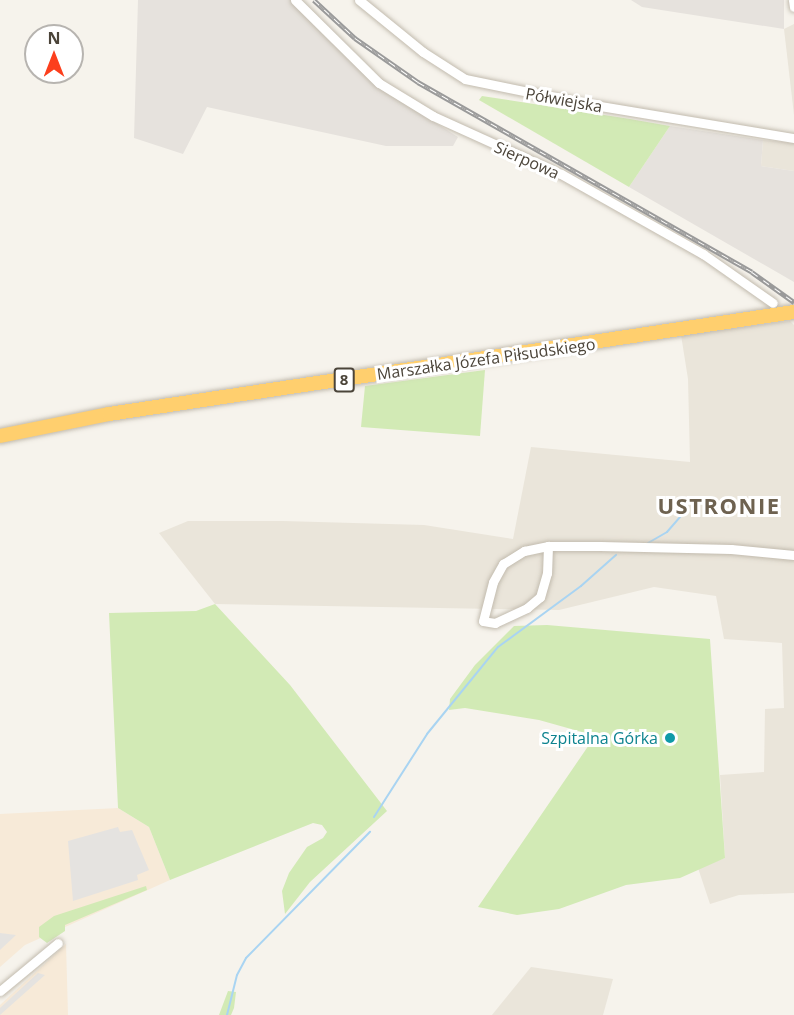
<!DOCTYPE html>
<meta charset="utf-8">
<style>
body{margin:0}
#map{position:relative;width:794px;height:1015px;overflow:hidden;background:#f6f3ec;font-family:"Open Sans",sans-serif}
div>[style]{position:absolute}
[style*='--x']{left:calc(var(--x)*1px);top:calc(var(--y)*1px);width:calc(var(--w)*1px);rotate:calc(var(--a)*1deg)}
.residential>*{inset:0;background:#eae5da}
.commercial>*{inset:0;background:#f7ead8}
.industrial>*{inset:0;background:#e6e2dd}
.green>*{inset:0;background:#d2eab5}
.parking>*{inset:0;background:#e5e3e0}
.stream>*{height:2px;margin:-1px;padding:0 1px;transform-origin:1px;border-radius:1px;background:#a9d4f2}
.roads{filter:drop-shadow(0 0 2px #c2bbae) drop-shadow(0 0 2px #c2bbae)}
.minor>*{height:9px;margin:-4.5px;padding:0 4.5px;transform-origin:4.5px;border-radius:4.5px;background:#fff}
.highway>*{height:14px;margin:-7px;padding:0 7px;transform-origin:7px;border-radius:7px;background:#ffcf6e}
.rail>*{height:4.5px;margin-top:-2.25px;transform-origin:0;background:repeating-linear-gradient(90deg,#fff 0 7px,#9a9a9a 0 14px);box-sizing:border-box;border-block:2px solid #9a9a9a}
.dots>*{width:16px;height:16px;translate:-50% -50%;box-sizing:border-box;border:3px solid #fff;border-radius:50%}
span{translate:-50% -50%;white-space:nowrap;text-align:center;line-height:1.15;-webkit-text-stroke:6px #fff;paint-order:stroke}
.shield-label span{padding:2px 4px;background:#fff;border:2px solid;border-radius:4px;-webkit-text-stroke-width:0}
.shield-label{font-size:15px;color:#4b4439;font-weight:700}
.street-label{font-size:16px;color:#4b4439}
.culture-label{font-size:16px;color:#0d838f}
.right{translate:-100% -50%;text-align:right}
.district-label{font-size:22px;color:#6e6250;font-weight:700;letter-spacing:1.5px}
.north{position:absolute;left:24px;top:24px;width:60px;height:60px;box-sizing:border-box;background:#fff;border:2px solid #b7b4b0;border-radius:50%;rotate:0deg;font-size:16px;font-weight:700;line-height:24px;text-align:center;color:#4b4439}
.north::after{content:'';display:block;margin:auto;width:21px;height:27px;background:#fc3f1d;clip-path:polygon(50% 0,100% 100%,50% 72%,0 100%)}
</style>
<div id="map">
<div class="residential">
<div style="clip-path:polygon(794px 24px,794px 115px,784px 29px)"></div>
<div style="clip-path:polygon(763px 140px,794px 143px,794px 171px,761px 166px)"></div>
<div style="clip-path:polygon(790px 321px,794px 325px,794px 893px,739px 895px,710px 904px,698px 868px,725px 858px,720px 775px,764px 772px,765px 709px,784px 708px,782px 643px,724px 639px,716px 596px,654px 587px,559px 610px,215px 604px,159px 533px,188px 521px,283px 521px,424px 525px,513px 539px,531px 447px,690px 462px,688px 379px,681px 335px)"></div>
<div style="clip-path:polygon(531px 967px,613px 979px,603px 1015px,492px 1015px)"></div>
</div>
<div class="commercial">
<div style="clip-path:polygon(118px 808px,149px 827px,170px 880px,25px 945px,0 967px,0 814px)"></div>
<div style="clip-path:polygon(66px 944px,68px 1015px,0 1015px,0 1005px)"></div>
</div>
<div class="industrial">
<div style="clip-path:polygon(138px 0,292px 0,377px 86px,458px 137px,453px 146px,386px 146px,207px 107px,183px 154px,134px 138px)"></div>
<div style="clip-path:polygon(631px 0,784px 0,784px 29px,642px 7px)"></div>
<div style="clip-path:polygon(670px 126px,763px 140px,761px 166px,794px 171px,794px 282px,629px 187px)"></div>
</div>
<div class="green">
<div style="clip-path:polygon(482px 96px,630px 119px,670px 126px,629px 187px,479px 100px)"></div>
<div style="clip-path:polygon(485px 370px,480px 436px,361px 427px,365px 386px)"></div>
<div style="clip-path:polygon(215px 604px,290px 685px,387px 811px,310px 882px,285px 914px,282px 891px,289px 873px,307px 847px,323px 838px,327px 832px,322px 825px,313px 823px,170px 880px,149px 827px,118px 808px,109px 613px,196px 611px)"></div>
<div style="clip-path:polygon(547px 625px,710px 639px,725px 858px,680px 878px,626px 885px,559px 909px,517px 915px,478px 907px,591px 742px,589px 734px,539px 720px,465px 708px,449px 710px,450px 699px,475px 665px,514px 626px)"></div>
<div style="clip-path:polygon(146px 886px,147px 890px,65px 925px,65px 931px,47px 943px,39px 937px,39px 927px,54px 916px)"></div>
<div style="clip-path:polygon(228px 991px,236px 992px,234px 1008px,231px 1015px,219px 1015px)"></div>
</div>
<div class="parking">
<div style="clip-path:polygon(118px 827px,120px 832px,132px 830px,149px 870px,137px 875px,138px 880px,73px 901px,68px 841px)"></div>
<div style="clip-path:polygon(0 933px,16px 935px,0 950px)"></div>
<div style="clip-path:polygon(38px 973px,45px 975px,0 1015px,0 1008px)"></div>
</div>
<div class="stream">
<div style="--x:648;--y:543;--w:22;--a:-30"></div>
<div style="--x:667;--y:532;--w:23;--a:-49"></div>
<div style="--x:374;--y:817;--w:98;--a:-57.4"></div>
<div style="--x:427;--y:734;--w:112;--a:-50.8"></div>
<div style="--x:498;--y:647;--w:103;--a:-36.3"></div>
<div style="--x:581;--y:586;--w:47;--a:-41.5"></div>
<div style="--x:227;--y:1015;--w:41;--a:-76"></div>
<div style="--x:237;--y:975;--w:19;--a:-62"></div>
<div style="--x:246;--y:958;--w:177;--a:-45.5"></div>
</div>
<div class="roads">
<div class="minor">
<div style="--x:295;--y:0;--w:118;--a:44.7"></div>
<div style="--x:379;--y:83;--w:63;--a:31.4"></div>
<div style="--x:433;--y:116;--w:141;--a:24.4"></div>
<div style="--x:561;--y:174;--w:163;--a:29.4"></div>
<div style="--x:703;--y:254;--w:85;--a:35"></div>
<div style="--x:359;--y:0;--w:82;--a:39.1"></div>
<div style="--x:423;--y:52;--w:50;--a:32.7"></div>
<div style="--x:465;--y:79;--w:119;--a:11.6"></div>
<div style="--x:582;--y:103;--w:215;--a:9.4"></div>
<div style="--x:793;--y:0;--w:7;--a:82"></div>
<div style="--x:548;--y:546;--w:27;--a:92"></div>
<div style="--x:547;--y:573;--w:25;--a:106"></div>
<div style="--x:540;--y:597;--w:17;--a:140"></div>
<div style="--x:527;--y:608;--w:35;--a:155"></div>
<div style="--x:495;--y:623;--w:12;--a:-171"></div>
<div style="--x:483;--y:621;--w:40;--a:-75.6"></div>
<div style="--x:493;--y:582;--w:21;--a:-61"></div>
<div style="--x:503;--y:564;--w:25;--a:-32"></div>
<div style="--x:524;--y:551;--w:25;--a:-12"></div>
<div style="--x:548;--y:546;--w:52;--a:0"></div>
<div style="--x:600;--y:546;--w:131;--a:1.3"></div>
<div style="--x:731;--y:549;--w:63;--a:5.4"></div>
<div style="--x:0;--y:991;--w:75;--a:-39.6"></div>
</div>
<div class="highway">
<div style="--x:0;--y:436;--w:111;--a:-11.4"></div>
<div style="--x:109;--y:414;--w:693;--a:-8.47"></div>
</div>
</div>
<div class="rail">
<div style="--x:314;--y:0;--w:56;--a:42.8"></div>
<div style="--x:355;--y:38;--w:77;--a:34.9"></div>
<div style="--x:418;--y:82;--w:384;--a:29.6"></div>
<div style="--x:752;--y:272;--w:52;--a:35.5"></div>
</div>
<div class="dots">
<div style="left:670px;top:738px;background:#0f9aa8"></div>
</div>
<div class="shield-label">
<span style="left:344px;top:380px">8</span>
</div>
<div class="street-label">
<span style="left:564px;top:100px;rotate:10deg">Półwiejska</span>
<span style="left:527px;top:160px;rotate:24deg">Sierpowa</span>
<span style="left:486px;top:359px;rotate:-8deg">Marszałka Józefa Piłsudskiego</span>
</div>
<div class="culture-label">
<span class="right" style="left:658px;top:738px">Szpitalna Górka</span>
</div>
<div class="district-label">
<span style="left:719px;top:506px">USTRONIE</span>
</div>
<div class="north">N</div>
</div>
